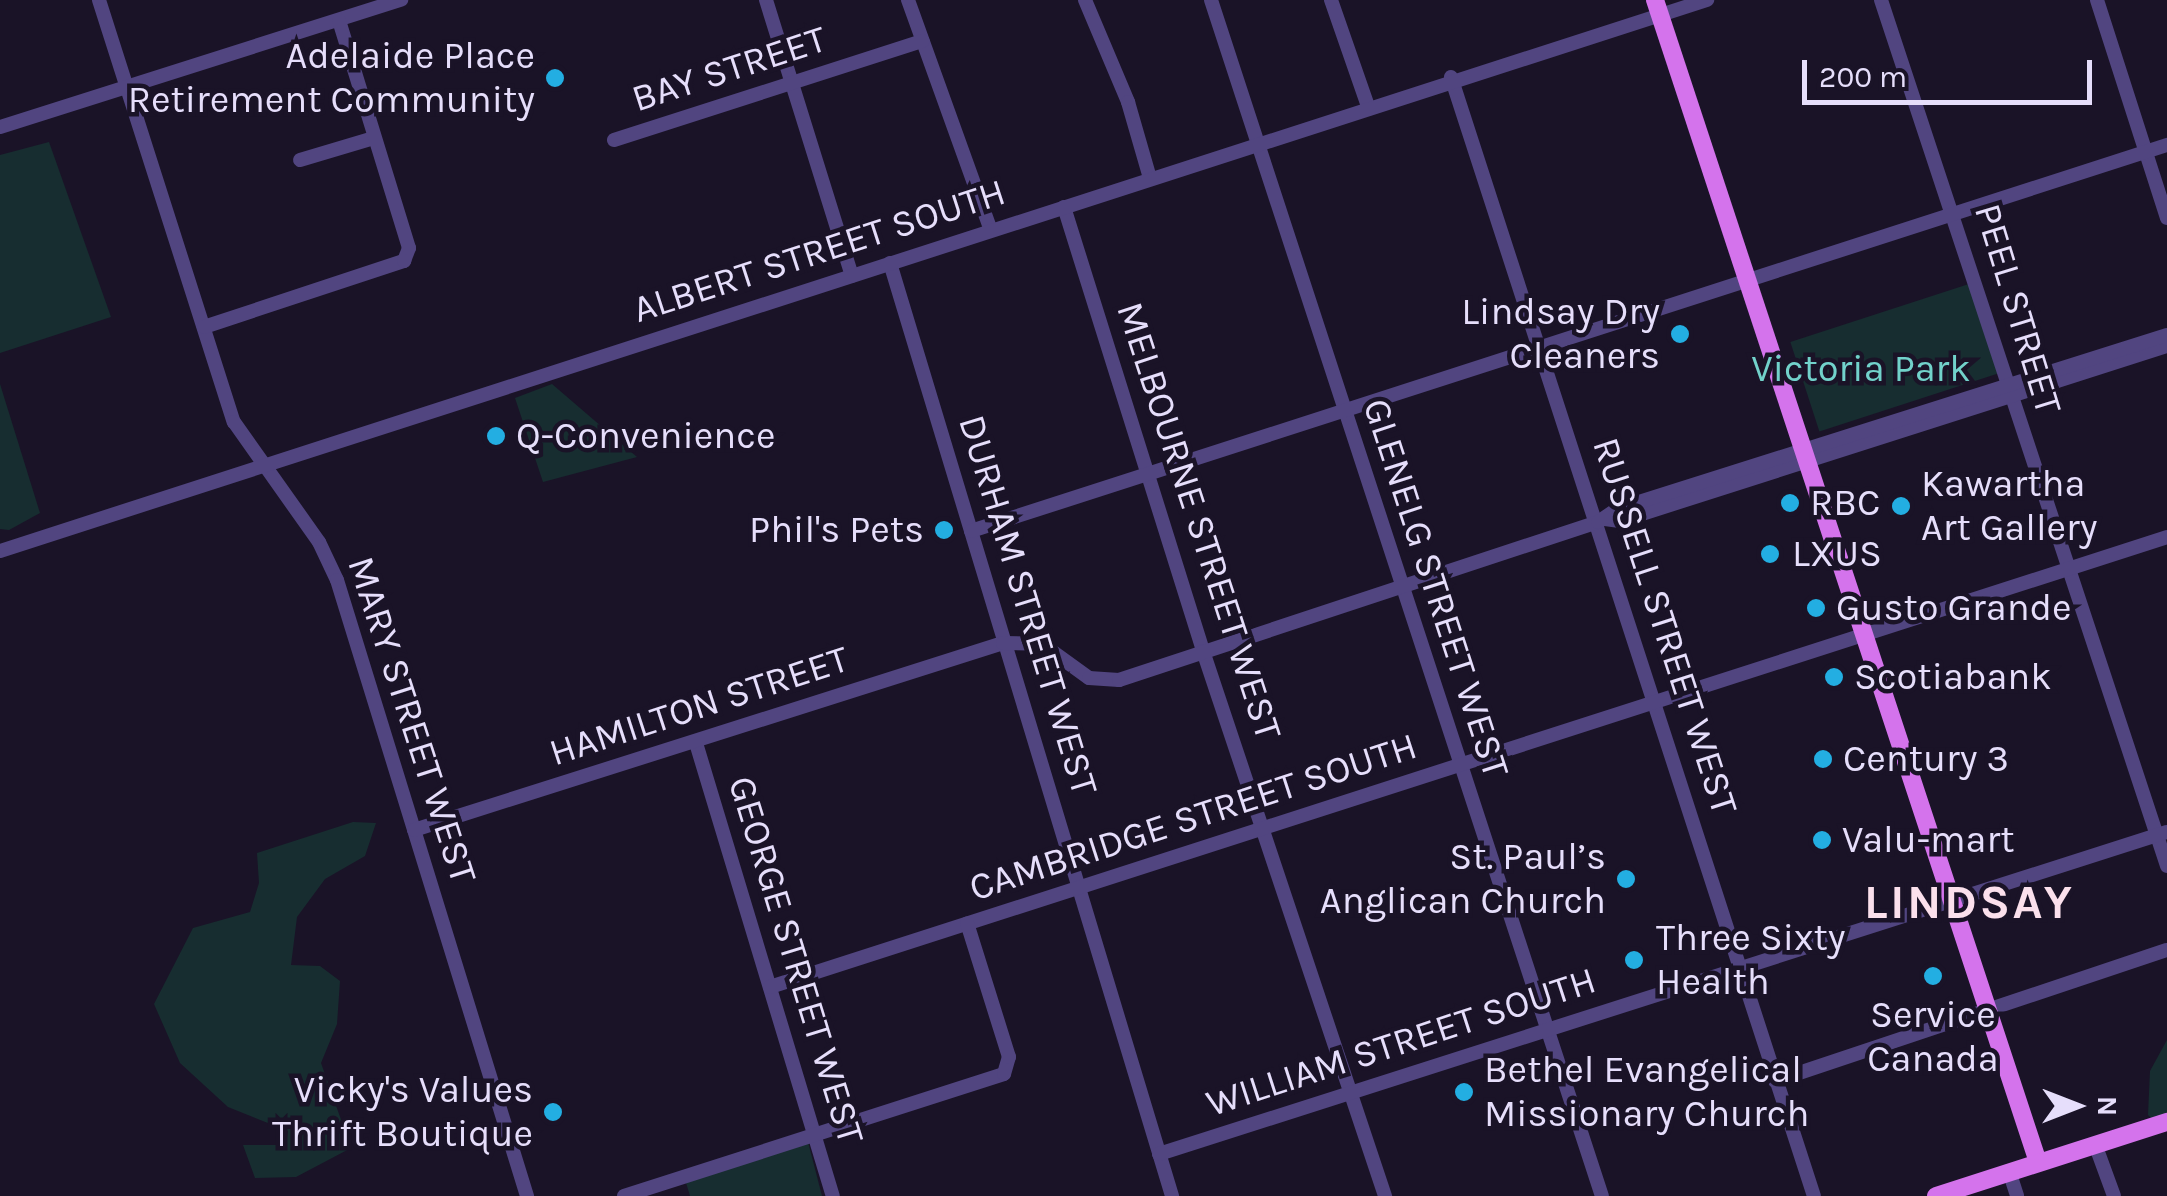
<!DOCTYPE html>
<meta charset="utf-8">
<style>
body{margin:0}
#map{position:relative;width:2167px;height:1196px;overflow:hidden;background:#1a1327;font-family:Karla,sans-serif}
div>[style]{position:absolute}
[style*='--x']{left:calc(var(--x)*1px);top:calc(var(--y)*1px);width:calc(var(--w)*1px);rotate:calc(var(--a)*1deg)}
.green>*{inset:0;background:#172d30;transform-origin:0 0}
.minor>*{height:14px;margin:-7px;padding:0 7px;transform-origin:7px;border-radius:7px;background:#514580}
.major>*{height:18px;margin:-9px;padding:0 9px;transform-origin:9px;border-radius:9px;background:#d473ec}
.dots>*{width:28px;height:28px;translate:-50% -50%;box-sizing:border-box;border:5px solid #1a1327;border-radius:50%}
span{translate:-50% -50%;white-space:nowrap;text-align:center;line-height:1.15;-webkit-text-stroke:9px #1a1327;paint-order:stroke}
.poi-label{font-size:38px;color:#e6defb}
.right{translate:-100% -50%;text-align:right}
.left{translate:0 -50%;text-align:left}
.street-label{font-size:38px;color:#e6defb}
.park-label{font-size:38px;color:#72d2cb}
.district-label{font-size:48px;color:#fbe0ec;font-weight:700;letter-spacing:2.5px}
.north{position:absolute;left:2027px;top:1056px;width:100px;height:100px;-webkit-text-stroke:8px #1a1327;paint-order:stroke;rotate:90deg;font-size:28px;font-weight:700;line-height:40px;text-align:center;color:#e6defb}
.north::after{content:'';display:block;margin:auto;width:35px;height:45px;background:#e6defb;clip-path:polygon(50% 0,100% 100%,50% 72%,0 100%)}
.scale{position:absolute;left:1802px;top:60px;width:290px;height:45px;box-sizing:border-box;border:5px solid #e6defb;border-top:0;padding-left:12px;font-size:30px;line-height:35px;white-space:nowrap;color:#e6defb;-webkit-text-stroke:8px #1a1327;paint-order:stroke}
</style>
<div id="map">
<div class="green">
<div style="clip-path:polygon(49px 142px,111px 317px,0 353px,0 155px)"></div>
<div style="left:1972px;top:283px;width:94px;height:191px;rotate:72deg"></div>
<div style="clip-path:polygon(0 384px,40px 513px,9px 530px,0 529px)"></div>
<div style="clip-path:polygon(552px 384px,637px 457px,543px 482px,515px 398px)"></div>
<div style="clip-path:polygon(353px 822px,376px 823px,365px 856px,325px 879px,297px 917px,291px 965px,320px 966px,340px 981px,337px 1024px,321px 1063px,351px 1148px,296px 1177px,255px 1178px,243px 1145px,286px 1145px,288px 1131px,228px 1107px,180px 1063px,154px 1004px,193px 928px,250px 912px,259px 883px,257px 853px)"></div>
<div style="clip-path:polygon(2167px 1040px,2167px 1116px,2159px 1125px,2148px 1115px,2150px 1071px)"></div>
<div style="clip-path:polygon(807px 1138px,822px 1196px,690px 1196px,684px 1176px)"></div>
</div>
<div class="minor">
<div style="--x:99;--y:0;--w:443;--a:72.3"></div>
<div style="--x:234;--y:422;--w:147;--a:54.7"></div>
<div style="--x:319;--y:542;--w:42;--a:64.7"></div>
<div style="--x:337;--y:580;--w:645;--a:72.86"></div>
<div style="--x:766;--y:0;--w:289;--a:72.7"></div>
<div style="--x:908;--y:0;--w:245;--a:70.2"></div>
<div style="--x:1085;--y:0;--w:111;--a:67.1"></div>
<div style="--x:1128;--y:102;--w:79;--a:73.9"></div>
<div style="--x:1211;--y:0;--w:1258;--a:71.9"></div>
<div style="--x:1331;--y:0;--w:115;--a:70.8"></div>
<div style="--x:1881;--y:0;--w:912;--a:71.72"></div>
<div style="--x:2097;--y:0;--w:229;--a:72.2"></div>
<div style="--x:1451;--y:77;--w:1176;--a:72.03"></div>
<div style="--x:0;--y:127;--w:421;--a:-17.6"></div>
<div style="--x:614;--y:140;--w:324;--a:-17.8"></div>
<div style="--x:300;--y:160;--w:77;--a:-16.6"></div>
<div style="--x:1064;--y:207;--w:465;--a:72.6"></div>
<div style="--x:1203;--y:651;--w:575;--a:71.53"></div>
<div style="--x:890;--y:263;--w:975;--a:73.18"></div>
<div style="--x:204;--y:327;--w:211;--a:-18.3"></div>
<div style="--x:404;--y:261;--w:14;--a:-69"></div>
<div style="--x:409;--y:248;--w:238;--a:-107.1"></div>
<div style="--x:1605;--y:519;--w:15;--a:8"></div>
<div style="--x:1620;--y:521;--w:574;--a:-17.74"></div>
<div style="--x:971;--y:531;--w:1257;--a:-17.89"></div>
<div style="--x:0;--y:551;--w:1794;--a:-17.89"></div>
<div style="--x:696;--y:743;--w:473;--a:73.2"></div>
<div style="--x:414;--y:830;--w:618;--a:-17.61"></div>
<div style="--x:1003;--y:643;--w:39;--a:1"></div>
<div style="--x:1042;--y:644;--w:58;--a:35.9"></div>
<div style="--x:1089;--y:678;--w:30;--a:4"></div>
<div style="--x:1119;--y:680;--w:504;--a:-18.26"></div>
<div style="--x:1598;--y:522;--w:23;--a:-34"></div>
<div style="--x:1617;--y:509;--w:577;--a:-17.56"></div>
<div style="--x:770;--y:987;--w:1468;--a:-17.85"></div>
<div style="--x:1775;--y:1081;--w:413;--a:-18.5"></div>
<div style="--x:2095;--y:1144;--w:55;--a:69.9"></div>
<div style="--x:1159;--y:1154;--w:1058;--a:-17.72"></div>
<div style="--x:2009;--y:1171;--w:26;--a:72"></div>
<div style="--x:624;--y:1196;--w:399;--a:-17.8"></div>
<div style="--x:1004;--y:1074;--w:18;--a:-74"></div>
<div style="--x:1009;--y:1057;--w:140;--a:-107.4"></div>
</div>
<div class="major">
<div style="--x:1655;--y:0;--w:1223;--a:71.76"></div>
<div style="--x:1936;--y:1196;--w:243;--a:-17.8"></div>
</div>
<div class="dots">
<div style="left:555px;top:78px;background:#23aee2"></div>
<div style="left:1680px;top:334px;background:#23aee2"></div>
<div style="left:496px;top:436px;background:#23aee2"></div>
<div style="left:1790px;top:503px;background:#23aee2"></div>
<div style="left:1901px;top:506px;background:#23aee2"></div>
<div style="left:944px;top:530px;background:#23aee2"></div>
<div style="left:1770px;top:554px;background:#23aee2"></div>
<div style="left:1816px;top:608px;background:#23aee2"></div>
<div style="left:1834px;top:677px;background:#23aee2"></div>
<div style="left:1823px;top:759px;background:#23aee2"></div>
<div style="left:1822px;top:840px;background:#23aee2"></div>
<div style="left:1626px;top:879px;background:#23aee2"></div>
<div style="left:1634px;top:960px;background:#23aee2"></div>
<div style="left:1933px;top:976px;background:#23aee2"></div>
<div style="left:1464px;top:1092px;background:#23aee2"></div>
<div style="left:553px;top:1112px;background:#23aee2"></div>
</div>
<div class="poi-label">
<span class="right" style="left:535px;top:78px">Adelaide Place<br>Retirement Community</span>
<span class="right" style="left:1660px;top:334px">Lindsay Dry<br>Cleaners</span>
<span class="left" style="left:516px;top:436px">Q-Convenience</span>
<span class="left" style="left:1921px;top:506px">Kawartha<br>Art Gallery</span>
<span class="left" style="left:1810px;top:503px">RBC</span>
<span class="right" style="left:924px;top:530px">Phil's Pets</span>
<span class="left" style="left:1792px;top:554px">LXUS</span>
<span class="left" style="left:1836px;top:608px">Gusto Grande</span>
<span class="left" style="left:1854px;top:677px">Scotiabank</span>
<span class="left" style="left:1843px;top:759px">Century 3</span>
<span class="left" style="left:1842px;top:840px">Valu-mart</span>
<span class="right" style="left:1606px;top:879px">St. Paul’s<br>Anglican Church</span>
<span class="left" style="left:1656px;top:960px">Three Sixty<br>Health</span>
<span style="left:1933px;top:1037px">Service<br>Canada</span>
<span class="left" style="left:1484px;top:1092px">Bethel Evangelical<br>Missionary Church</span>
<span class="right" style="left:533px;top:1112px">Vicky's Values<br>Thrift Boutique</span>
</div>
<div class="street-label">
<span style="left:729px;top:69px;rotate:-18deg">BAY STREET</span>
<span style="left:819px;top:251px;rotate:-18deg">ALBERT STREET SOUTH</span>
<span style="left:2018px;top:309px;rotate:73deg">PEEL STREET</span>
<span style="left:1199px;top:521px;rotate:72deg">MELBOURNE STREET WEST</span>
<span style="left:1436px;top:588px;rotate:72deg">GLENELG STREET WEST</span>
<span style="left:1028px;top:605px;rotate:73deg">DURHAM STREET WEST</span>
<span style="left:1665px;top:626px;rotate:72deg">RUSSELL STREET WEST</span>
<span style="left:699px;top:706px;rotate:-18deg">HAMILTON STREET</span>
<span style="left:412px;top:720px;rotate:72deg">MARY STREET WEST</span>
<span style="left:1193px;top:817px;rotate:-18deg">CAMBRIDGE STREET SOUTH</span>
<span style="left:796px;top:960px;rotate:73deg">GEORGE STREET WEST</span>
<span style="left:1401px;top:1042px;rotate:-18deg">WILLIAM STREET SOUTH</span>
</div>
<div class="park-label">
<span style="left:1861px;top:369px">Victoria Park</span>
</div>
<div class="district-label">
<span style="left:1969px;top:903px">LINDSAY</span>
</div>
<div class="north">N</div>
<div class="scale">200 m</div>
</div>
